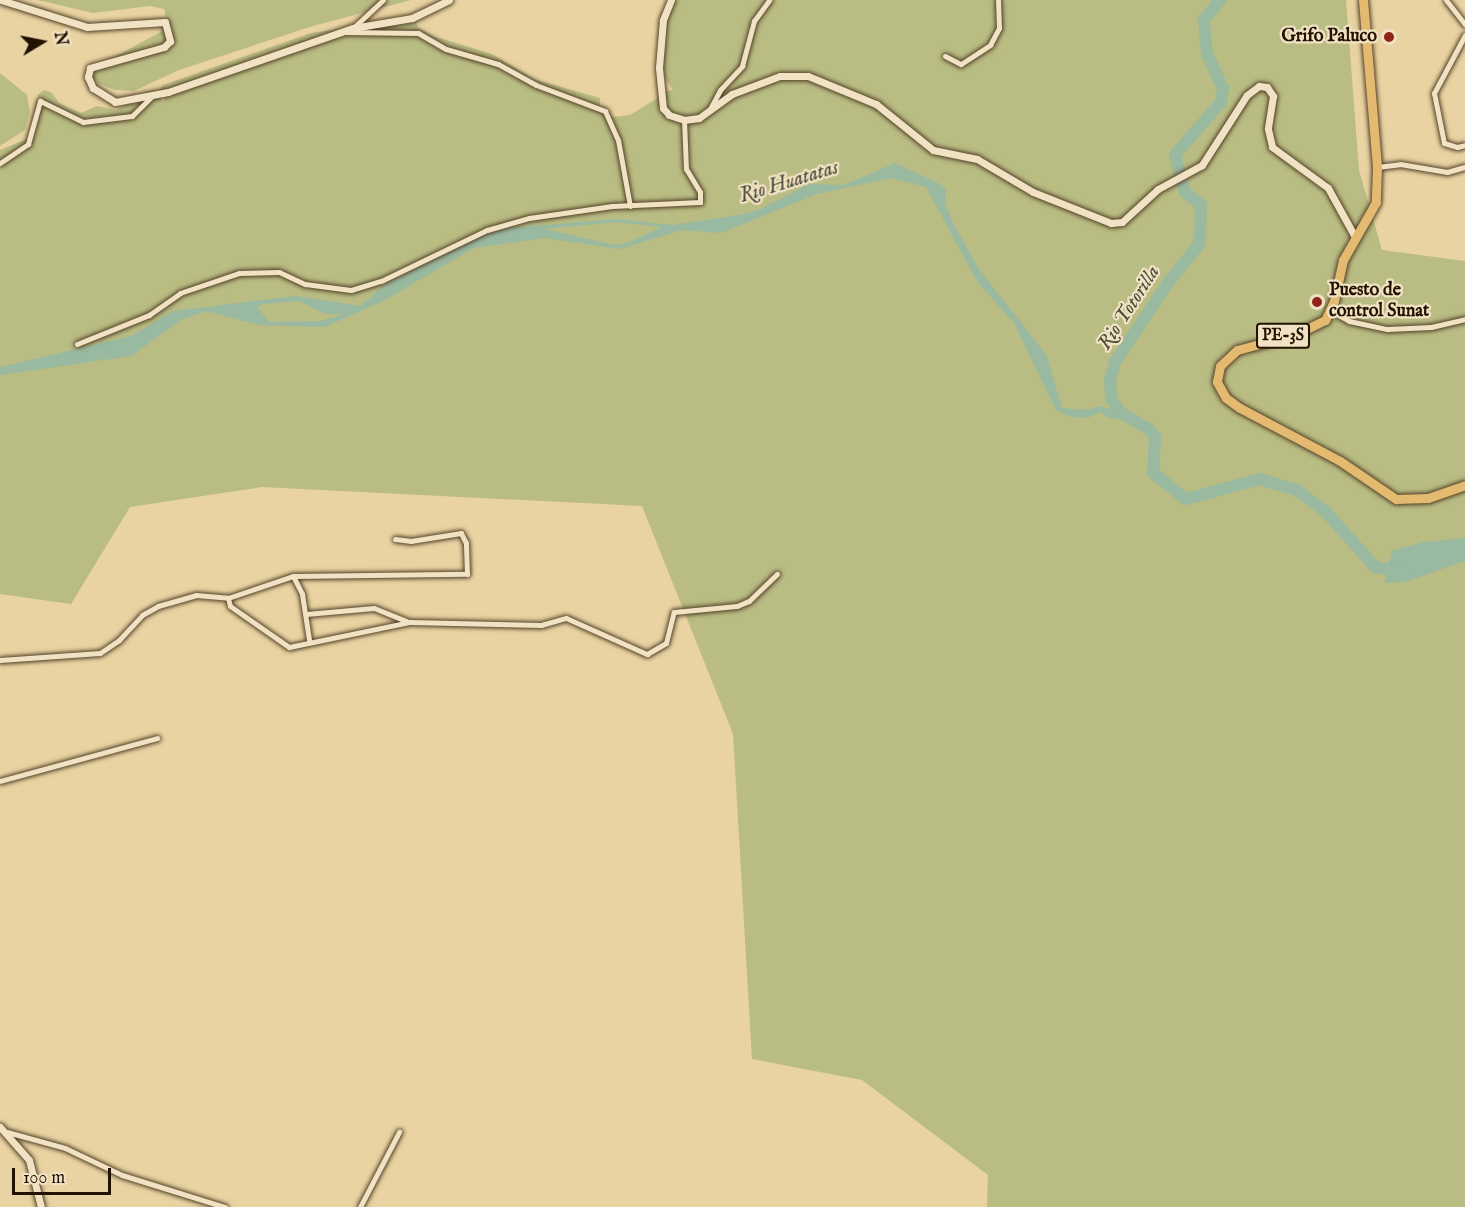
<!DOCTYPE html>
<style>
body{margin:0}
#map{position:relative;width:1465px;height:1207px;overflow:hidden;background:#e9d3a2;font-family:"IM FELL English",serif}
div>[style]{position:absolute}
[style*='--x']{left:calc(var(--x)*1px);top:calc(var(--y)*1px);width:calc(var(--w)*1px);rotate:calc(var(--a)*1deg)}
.green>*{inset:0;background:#b9bc83}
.water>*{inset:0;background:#99b9a0}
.river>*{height:12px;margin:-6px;padding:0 6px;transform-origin:6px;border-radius:6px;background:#99b9a0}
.roads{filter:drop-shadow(0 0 2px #544229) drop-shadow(0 0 2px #544229)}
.minor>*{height:5px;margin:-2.5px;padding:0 2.5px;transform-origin:2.5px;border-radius:2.5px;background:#f1e2c3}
.tertiary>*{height:7px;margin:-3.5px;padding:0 3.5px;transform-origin:3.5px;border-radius:3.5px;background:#f1e2c3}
.trunk>*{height:9px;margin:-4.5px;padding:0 4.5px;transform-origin:4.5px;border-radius:4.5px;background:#e4ba71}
.dots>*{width:16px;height:16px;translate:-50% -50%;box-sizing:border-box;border:3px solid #f1e2c3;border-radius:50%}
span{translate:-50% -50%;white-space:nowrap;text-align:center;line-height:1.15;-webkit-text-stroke:4.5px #f1e2c3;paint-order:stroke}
.shield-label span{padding:2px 4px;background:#f1e2c3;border:2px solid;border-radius:4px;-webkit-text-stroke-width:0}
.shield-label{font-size:16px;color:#221201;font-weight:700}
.poi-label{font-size:18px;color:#221201;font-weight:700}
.right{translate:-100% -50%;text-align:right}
.left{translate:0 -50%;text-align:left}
.water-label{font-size:20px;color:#4c4c39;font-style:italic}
.north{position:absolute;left:12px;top:12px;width:60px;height:60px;-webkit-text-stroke:4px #f1e2c3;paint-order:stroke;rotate:80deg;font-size:16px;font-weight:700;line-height:24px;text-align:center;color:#221201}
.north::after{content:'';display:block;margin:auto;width:21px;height:27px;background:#221201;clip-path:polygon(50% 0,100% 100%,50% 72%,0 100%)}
.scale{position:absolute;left:12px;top:1168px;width:99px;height:27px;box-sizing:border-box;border:3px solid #221201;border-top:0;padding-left:8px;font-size:18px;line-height:21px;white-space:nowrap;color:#221201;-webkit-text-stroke:4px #f1e2c3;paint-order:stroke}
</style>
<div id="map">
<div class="green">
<div style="clip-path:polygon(38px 0,411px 0,313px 26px,179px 70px,134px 91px,115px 90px,99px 84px,91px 76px,92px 69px,168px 28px,164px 9px,150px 6px,93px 13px)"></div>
<div style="clip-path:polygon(670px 0,1346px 0,1359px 170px,1382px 250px,1465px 261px,1465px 1207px,987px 1207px,988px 1175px,862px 1080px,752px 1059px,733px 734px,642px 506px,262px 487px,130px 507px,71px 604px,0 594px,0 150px,29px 138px,38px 95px,44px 90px,51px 92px,59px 103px,81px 113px,97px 106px,116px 110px,153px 90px,161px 96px,162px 102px,168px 95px,159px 90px,163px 85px,311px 33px,413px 18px,419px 28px,433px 36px,492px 54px,534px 79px,600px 98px,600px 112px,613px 117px,630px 115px,656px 99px,660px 92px,673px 90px,662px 74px,660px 27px)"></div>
<div style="clip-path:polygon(0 73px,27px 95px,30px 112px,25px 130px,0 146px)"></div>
</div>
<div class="water">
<div style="clip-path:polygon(evenodd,895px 163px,940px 184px,946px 190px,945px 203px,953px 223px,979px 269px,1047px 356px,1062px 408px,1088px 410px,1098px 406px,1116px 411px,1121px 419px,1108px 418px,1100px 412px,1088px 418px,1070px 417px,1056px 410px,1014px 323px,978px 283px,926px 187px,891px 178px,817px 194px,721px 233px,682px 230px,620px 249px,545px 238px,474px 248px,385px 300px,325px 327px,259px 325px,206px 311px,181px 320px,131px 356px,0 375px,0 367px,5px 366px,131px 336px,173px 311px,295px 296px,360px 306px,383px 286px,481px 235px,508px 228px,616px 219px,672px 225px,739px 215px,758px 210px,810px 184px,844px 185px,895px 163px,616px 222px,661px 227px,628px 243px,614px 245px,545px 229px,616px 222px,895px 163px,299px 301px,325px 314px,345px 314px,320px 321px,269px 322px,258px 308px,262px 304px,299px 301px)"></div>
<div style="clip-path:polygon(1465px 538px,1465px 561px,1405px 582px,1384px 583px,1392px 551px,1423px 542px)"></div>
</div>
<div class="river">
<div style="--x:1220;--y:0;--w:26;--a:129"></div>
<div style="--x:1204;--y:20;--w:34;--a:85"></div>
<div style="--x:1207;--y:54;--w:38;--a:65"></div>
<div style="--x:1223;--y:88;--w:14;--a:98"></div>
<div style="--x:1221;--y:102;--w:70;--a:131"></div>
<div style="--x:1175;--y:155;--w:38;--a:75"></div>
<div style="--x:1185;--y:192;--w:21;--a:39"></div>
<div style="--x:1201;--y:205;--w:38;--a:92"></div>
<div style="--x:1200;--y:243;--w:51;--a:128.7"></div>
<div style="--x:1168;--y:283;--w:95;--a:123.9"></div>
<div style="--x:1115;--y:362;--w:18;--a:106"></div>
<div style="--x:1110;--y:379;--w:20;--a:87"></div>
<div style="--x:1111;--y:399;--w:17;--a:54"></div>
<div style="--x:1121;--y:413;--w:32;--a:30"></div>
<div style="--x:1149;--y:429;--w:10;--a:53"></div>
<div style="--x:1155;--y:437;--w:36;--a:93"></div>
<div style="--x:1153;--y:473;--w:42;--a:38.2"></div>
<div style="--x:1186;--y:499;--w:77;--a:-15.1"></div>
<div style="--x:1260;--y:479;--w:39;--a:17"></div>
<div style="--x:1297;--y:490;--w:36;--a:37"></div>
<div style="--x:1326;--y:512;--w:74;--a:48.3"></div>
<div style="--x:1375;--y:567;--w:29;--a:10"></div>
</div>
<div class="roads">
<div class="minor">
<div style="--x:1446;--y:0;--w:31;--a:52"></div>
<div style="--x:353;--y:28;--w:41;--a:-43"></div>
<div style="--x:345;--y:32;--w:73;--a:0.8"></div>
<div style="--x:418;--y:33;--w:32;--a:30"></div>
<div style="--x:446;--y:49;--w:54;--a:16.1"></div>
<div style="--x:498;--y:64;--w:43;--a:28.9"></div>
<div style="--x:536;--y:85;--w:74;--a:20.6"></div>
<div style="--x:605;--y:111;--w:32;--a:66"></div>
<div style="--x:618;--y:140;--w:67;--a:79.7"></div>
<div style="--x:1465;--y:35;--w:66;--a:118.1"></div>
<div style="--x:1434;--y:93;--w:51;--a:78.7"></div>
<div style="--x:1444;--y:143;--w:14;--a:17"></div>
<div style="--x:1457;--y:147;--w:8;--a:-14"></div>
<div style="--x:945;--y:56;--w:18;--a:27"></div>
<div style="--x:961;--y:64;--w:35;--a:-33"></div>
<div style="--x:990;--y:45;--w:19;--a:-62"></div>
<div style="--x:999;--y:28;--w:28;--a:-92"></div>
<div style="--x:710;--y:109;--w:21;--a:-62"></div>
<div style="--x:720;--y:90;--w:33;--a:-47"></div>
<div style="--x:742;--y:66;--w:47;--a:-75.1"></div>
<div style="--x:754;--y:21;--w:26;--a:-54"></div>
<div style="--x:0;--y:163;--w:34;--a:-34"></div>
<div style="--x:28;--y:144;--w:45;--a:-74.4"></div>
<div style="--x:40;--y:101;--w:48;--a:26"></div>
<div style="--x:83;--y:122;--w:49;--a:-7"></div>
<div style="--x:132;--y:116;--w:27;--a:-45"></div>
<div style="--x:1377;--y:167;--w:23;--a:-7"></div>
<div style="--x:1400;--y:164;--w:48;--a:9.7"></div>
<div style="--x:1447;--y:172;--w:19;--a:-16"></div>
<div style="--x:1331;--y:311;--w:21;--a:29"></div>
<div style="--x:1349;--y:321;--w:39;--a:12"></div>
<div style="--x:1387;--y:329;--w:44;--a:-2.6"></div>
<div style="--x:1431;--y:327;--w:35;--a:-13"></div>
<div style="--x:77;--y:344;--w:78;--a:-21.9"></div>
<div style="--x:149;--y:315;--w:38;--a:-35"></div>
<div style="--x:180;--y:293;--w:62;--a:-18.7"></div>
<div style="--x:239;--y:273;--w:40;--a:-1.4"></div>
<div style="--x:279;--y:272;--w:29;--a:25"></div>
<div style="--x:305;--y:284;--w:46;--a:7.4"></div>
<div style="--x:351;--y:290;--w:31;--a:-17"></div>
<div style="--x:381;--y:281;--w:118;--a:-25.7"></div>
<div style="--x:487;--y:230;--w:44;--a:-15.9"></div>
<div style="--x:529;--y:218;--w:84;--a:-8.2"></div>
<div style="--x:612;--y:206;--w:88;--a:-2.6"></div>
<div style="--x:700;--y:202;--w:10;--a:-90"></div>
<div style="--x:700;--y:192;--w:27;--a:-121"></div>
<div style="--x:686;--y:169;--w:49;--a:-92.3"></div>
<div style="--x:293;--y:576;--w:20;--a:63"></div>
<div style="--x:302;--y:594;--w:47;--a:81.3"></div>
<div style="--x:228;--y:598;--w:8;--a:76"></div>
<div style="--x:230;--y:606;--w:72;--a:34.8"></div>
<div style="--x:289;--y:647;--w:124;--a:-11.7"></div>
<div style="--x:410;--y:622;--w:131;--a:1.3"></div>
<div style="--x:541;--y:625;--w:26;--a:-16"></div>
<div style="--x:566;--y:618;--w:89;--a:24"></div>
<div style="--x:647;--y:654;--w:22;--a:-30"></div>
<div style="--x:666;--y:643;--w:32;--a:-76"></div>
<div style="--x:674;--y:612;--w:63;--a:-5.4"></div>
<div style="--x:737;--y:606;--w:13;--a:-23"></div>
<div style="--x:749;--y:601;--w:39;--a:-44"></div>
<div style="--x:306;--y:614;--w:68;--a:-5"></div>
<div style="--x:374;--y:608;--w:35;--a:22"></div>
<div style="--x:0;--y:660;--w:100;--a:-4"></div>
<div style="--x:100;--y:653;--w:23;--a:-34"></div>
<div style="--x:119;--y:640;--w:34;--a:-47"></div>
<div style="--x:142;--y:615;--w:18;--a:-29"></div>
<div style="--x:158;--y:606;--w:40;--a:-16"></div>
<div style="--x:196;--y:595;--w:32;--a:5"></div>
<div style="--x:228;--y:598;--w:69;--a:-18.7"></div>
<div style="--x:293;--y:576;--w:174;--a:-0.7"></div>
<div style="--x:467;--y:574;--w:31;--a:-92"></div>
<div style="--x:466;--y:543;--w:11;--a:-117"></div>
<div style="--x:461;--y:533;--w:51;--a:170.9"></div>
<div style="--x:411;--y:541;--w:16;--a:-173"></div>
<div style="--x:0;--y:781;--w:163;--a:-15.3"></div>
<div style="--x:7;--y:1132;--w:60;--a:15.4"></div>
<div style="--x:65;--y:1148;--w:63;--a:25.3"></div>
<div style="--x:122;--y:1175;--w:108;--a:17.3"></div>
<div style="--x:360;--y:1207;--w:85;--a:-62.5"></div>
</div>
<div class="tertiary">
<div style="--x:1;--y:0;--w:90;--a:17.4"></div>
<div style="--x:87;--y:27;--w:78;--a:-3.7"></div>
<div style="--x:165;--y:22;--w:20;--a:75"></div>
<div style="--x:170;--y:41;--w:8;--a:135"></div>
<div style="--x:164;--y:47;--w:77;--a:164.2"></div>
<div style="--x:90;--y:68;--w:9;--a:103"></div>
<div style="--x:88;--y:77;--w:12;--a:66"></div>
<div style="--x:93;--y:88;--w:26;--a:32"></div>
<div style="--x:115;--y:102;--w:54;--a:-10.7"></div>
<div style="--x:168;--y:92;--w:196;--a:-19.1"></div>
<div style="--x:353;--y:28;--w:60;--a:-9.6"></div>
<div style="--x:412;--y:18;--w:41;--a:-25.9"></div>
<div style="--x:671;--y:0;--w:22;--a:112"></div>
<div style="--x:663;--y:20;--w:48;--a:94.8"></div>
<div style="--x:659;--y:68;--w:40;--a:84.3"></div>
<div style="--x:663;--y:108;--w:9;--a:49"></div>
<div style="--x:669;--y:115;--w:16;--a:18"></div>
<div style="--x:684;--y:120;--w:15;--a:-8"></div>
<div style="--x:699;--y:118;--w:41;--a:-36"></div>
<div style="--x:732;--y:94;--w:51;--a:-20.6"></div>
<div style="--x:780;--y:76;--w:28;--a:0"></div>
<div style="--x:808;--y:76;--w:74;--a:22.4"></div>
<div style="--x:876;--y:104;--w:73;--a:38.9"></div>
<div style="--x:933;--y:150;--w:45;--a:11.6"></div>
<div style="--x:977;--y:159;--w:65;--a:30.5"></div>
<div style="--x:1033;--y:192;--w:84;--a:21.7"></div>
<div style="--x:1111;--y:223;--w:11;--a:-5"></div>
<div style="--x:1122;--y:222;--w:49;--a:-42.5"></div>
<div style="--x:1158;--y:189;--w:50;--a:-28.6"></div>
<div style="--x:1202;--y:165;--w:83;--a:-57.3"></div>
<div style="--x:1247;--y:95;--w:15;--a:-37"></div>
<div style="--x:1259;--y:86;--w:8;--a:7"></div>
<div style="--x:1267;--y:87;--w:11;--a:56"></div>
<div style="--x:1273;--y:96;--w:33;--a:99"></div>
<div style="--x:1268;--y:129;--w:18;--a:77"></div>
<div style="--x:1272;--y:147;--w:69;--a:36.2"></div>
<div style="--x:1328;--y:188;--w:56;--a:61.1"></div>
<div style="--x:0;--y:1127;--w:44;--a:48.7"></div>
<div style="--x:29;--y:1160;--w:49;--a:75.7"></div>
</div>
<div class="trunk">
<div style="--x:1363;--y:0;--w:168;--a:85.2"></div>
<div style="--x:1377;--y:167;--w:35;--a:92"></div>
<div style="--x:1376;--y:202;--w:67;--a:119.6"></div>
<div style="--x:1343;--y:260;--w:42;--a:102.4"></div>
<div style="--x:1334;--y:301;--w:21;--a:115"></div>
<div style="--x:1325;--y:320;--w:32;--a:154"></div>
<div style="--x:1296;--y:334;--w:61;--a:164.8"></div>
<div style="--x:1237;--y:350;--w:23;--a:137"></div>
<div style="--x:1220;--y:366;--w:16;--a:101"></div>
<div style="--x:1217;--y:382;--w:18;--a:61"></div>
<div style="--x:1226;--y:398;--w:17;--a:36"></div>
<div style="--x:1240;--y:408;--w:113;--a:27.9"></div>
<div style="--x:1340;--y:461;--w:68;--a:34.2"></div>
<div style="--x:1396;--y:499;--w:32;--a:-2"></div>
<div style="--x:1428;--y:498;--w:39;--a:-19"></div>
</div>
</div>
<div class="dots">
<div style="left:1389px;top:37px;background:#8f2418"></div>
<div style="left:1317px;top:302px;background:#8f2418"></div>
</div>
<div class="shield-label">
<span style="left:1283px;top:336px">PE-3S</span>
</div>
<div class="poi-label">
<span class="right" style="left:1377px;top:37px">Grifo Paluco</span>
<span class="left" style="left:1329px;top:302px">Puesto de<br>control Sunat</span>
</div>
<div class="water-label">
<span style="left:789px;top:182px;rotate:-17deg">Rio Huatatas</span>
<span style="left:1129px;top:308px;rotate:-57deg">Rio Totorilla</span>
</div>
<div class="north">N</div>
<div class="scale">100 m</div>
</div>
